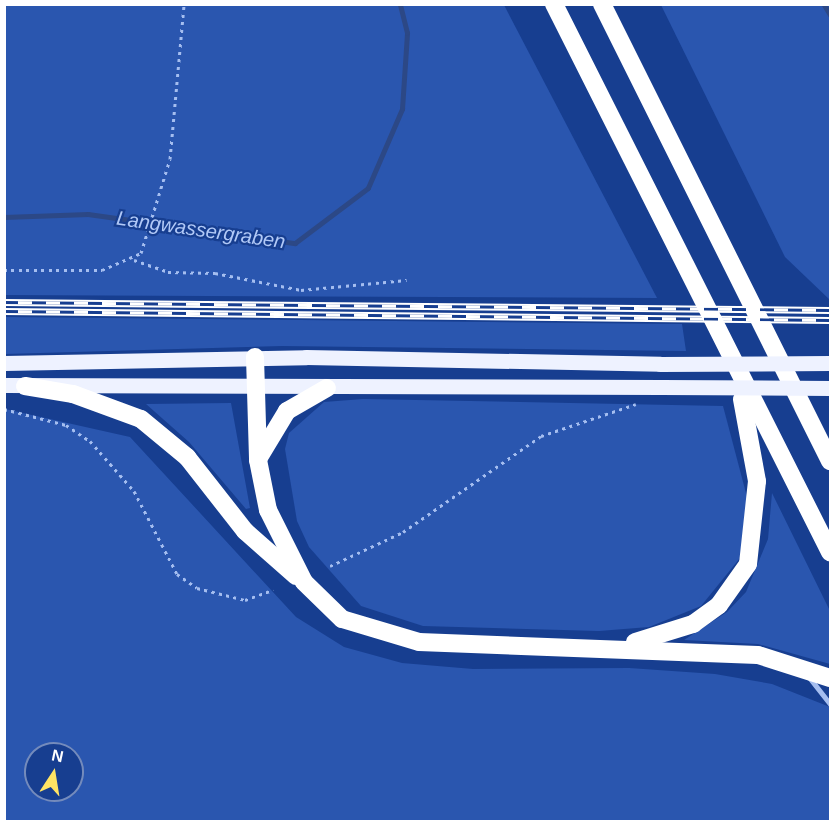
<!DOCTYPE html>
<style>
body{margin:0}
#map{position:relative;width:835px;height:826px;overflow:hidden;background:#173e90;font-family:Arial,sans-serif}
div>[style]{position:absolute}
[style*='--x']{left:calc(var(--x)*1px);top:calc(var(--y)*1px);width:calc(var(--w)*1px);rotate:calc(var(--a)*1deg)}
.green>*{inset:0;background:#2a56af}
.stream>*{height:4.5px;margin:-2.25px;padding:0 2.25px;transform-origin:2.25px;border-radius:2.25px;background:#2c4886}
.path>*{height:3px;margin-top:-1.5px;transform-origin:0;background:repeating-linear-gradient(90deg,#a5bef0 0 3px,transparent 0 7.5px)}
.service>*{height:4.5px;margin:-2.25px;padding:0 2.25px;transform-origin:2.25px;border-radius:2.25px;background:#a5bef0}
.primary>*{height:15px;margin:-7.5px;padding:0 7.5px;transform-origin:7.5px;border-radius:7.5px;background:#eef2ff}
.motorway>*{height:18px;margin:-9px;padding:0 9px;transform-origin:9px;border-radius:9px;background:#fff}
.rail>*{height:7px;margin-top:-3.5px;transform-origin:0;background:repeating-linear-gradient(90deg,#173e90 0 14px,#fff 0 28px);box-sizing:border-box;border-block:2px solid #fff}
.primary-bridge>*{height:15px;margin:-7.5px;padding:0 7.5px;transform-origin:7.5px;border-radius:7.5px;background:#eef2ff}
span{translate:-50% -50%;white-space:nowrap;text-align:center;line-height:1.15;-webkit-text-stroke:4.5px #173e90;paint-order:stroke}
.water-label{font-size:20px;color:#b1c9f7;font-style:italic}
.frame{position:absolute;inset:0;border:6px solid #fff;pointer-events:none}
.north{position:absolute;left:24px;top:742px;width:60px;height:60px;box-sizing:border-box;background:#173e90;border:2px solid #748bbc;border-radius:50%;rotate:12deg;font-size:16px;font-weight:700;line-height:24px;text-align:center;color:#fff}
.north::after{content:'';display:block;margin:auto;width:21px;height:27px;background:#ffe464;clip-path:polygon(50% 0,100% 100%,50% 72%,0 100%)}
</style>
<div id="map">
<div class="green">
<div style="clip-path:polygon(504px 5px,657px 298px,5px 295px,5px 5px)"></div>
<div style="clip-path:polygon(661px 5px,830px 5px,830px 300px,785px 257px)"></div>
<div style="clip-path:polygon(4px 317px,682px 324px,686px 351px,282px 346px,5px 354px)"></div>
<div style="clip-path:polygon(363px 399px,723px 406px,747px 497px,740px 558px,701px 606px,649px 627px,599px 631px,423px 626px,361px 606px,309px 547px,297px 521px,285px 449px,289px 433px,324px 402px)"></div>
<div style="clip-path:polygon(231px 403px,250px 508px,246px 509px,189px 442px,146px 404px)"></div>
<div style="clip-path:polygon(evenodd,5px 409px,130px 437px,296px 617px,344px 647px,402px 663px,473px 669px,629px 668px,715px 674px,772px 684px,830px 707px,830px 821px,5px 822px,5px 409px,36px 754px,72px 754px,72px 790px,36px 790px,36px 754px)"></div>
<div style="clip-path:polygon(772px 493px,830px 611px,830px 664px,758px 644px,684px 640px,727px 612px,746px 592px,768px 539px)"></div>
</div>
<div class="stream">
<div style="--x:824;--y:4;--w:12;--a:59"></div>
<div style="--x:4;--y:217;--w:84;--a:-2"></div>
<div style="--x:88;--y:214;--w:209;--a:8"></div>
<div style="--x:295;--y:243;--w:91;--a:-37"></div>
<div style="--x:368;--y:188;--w:86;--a:-66.7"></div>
<div style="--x:402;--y:109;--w:76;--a:-86.2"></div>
<div style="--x:407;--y:33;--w:30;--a:-104"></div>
</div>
<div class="path">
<div style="--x:134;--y:260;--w:36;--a:19"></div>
<div style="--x:168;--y:272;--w:47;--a:1.2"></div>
<div style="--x:215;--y:273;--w:88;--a:11.2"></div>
<div style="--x:301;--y:290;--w:106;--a:-5.4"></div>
<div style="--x:4;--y:270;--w:98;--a:0"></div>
<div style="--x:102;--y:270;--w:43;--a:-23.6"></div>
<div style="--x:141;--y:253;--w:98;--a:-72.9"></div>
<div style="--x:170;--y:159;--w:156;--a:-84.8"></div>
<div style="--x:4;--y:409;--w:64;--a:14.5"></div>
<div style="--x:66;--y:425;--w:29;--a:34"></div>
<div style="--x:90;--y:441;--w:67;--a:48.7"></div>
<div style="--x:134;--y:491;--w:93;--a:62.6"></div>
<div style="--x:177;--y:574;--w:24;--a:35"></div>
<div style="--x:197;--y:588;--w:49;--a:14"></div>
<div style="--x:245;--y:600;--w:30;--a:-20"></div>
<div style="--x:330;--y:566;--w:81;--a:-25"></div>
<div style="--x:403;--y:532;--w:168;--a:-34.8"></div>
<div style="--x:541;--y:436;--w:100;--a:-18.6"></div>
</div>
<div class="service">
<div style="--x:810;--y:678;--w:33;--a:52"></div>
</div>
<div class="primary">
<div style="--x:4;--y:363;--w:302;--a:-1.1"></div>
<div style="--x:306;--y:357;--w:354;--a:1.1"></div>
<div style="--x:4;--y:385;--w:657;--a:0.17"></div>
</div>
<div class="motorway">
<div style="--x:554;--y:4;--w:614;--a:63.27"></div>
<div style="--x:602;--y:4;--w:511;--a:63.49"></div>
<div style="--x:255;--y:357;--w:103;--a:88.3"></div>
<div style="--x:258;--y:460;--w:51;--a:78.7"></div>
<div style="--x:268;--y:510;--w:80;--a:63.4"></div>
<div style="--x:304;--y:582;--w:53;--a:44.2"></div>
<div style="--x:342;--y:619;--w:80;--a:16.6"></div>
<div style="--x:419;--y:642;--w:339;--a:2.2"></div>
<div style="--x:758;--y:655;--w:76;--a:17.7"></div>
<div style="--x:25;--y:386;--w:49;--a:9.5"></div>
<div style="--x:73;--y:394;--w:72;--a:20.2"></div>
<div style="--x:141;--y:419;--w:60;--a:39.6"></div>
<div style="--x:187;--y:457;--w:94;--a:51.9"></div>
<div style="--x:245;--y:531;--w:68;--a:41.4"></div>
<div style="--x:258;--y:459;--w:56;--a:-58.9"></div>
<div style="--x:287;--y:411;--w:46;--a:-29.9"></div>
<div style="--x:635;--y:642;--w:61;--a:-17.2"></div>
<div style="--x:693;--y:624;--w:32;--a:-36"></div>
<div style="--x:719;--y:605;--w:50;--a:-54.7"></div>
<div style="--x:748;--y:564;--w:83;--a:-83.8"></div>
<div style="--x:757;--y:481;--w:83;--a:-100.4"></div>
</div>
<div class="rail">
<div style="--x:4;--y:302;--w:826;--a:0.55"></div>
<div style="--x:4;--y:311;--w:826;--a:0.62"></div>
</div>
<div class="primary-bridge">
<div style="--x:660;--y:364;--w:170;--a:-0.3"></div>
<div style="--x:661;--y:387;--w:169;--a:0.3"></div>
</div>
<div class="water-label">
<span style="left:201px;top:230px;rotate:8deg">Langwassergraben</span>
</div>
<div class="frame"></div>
<div class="north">N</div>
</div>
